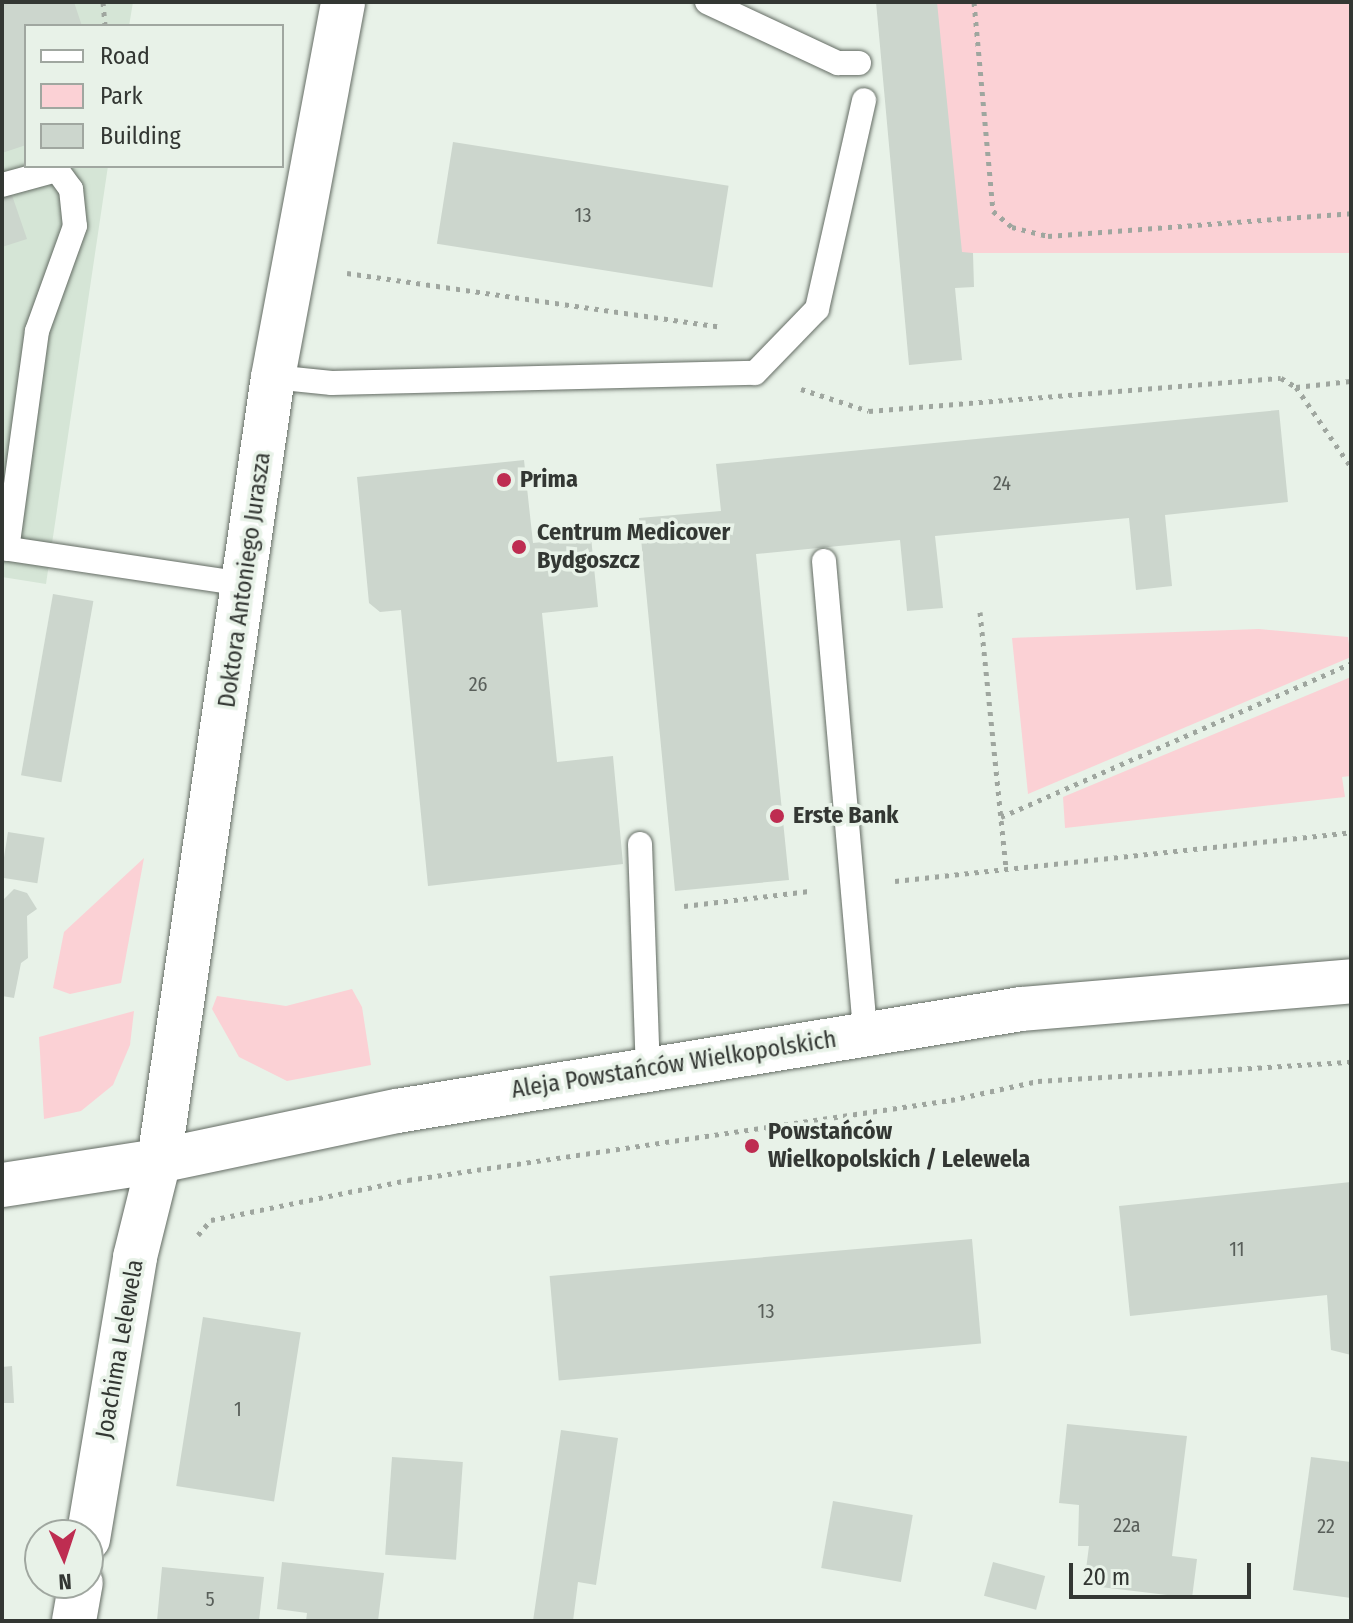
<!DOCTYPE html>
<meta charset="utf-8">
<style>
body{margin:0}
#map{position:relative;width:1353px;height:1623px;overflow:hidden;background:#e8f2e8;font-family:"Fira Sans Condensed",sans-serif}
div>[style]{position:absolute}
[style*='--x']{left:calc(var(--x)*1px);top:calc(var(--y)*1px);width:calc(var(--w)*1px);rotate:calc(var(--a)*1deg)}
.built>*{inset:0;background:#d5e5d6}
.green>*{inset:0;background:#fbd1d5;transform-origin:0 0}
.building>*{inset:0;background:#ccd6cd;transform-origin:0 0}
.path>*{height:5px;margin-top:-2.5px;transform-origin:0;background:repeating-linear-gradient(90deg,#9fa69f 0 4px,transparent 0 10px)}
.roads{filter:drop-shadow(0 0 2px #646c64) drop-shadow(0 0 2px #646c64)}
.lane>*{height:24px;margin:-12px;padding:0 12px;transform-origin:12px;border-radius:12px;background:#fff}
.street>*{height:44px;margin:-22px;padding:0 22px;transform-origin:22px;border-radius:22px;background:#fff}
.secondary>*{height:44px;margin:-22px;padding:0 22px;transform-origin:22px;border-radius:22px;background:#fff}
.dots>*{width:22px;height:22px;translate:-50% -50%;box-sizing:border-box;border:4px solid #e8f2e8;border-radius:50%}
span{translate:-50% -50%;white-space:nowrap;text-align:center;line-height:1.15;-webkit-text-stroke:7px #e8f2e8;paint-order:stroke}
.number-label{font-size:20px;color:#595f5a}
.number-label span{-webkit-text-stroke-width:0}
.poi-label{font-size:24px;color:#333733;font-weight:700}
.left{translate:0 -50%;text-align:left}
.street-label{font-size:24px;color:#333733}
.frame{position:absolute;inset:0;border:4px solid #333733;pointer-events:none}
.legend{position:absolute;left:24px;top:24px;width:260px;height:144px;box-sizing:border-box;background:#e8f2e8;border:2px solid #a0a7a0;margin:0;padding:10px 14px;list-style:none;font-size:24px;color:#333733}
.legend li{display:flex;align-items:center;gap:16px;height:40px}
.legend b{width:40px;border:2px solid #a0a7a0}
.north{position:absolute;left:24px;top:1519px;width:80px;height:80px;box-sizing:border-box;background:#e8f2e8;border:2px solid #a0a7a0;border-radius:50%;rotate:177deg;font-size:22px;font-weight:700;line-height:32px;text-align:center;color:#333733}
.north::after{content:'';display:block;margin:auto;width:28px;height:36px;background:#be2d51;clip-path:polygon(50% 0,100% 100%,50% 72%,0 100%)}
.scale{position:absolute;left:1069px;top:1563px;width:182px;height:36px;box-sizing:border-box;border:4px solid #333733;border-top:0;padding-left:10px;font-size:24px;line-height:28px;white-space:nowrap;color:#333733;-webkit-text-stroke:6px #e8f2e8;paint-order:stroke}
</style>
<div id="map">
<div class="built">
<div style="clip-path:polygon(2px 2px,133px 2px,129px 26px,26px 26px,26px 166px,108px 166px,46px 584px,2px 577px)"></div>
</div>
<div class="green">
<div style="left:937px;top:2px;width:414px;height:251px"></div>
<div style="clip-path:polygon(1259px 629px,1348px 637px,1351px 657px,1028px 794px,1012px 638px)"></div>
<div style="clip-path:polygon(1351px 677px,1351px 776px,1342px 777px,1345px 797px,1065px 828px,1063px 797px)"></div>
<div style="clip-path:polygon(144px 858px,121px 983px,70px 994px,53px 988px,64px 932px)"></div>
<div style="clip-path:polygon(352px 989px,362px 1007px,371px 1065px,287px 1081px,239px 1057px,212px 1009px,217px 996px,286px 1006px)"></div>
<div style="clip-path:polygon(134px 1011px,130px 1045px,113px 1085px,81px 1111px,44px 1119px,39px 1037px)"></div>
</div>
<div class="building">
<div style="clip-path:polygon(2px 2px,74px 2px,82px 26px,26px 26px,26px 145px,2px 153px)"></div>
<div style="clip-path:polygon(876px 2px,937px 2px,962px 252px,973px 253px,974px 287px,955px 288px,962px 360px,909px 365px)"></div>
<div style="left:453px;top:142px;width:279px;height:103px;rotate:9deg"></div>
<div style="clip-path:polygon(2px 166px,27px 239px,2px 247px)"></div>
<div style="clip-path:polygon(1279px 410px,1288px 502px,1165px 515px,1172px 586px,1136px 590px,1129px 518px,935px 536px,943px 608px,907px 611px,900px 540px,756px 554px,789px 880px,675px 891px,639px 518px,721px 511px,716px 464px)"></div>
<div style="clip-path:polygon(524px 460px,533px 543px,591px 537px,598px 607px,542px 613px,557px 762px,613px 756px,623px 864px,428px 886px,401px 610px,380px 612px,369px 603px,357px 477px)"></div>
<div style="left:53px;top:594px;width:41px;height:184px;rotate:10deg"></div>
<div style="left:8px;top:832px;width:37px;height:46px;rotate:9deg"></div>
<div style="clip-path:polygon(14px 889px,27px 893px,37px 909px,27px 916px,28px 958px,21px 963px,14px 998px,2px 996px,2px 901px)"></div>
<div style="clip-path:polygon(1351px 1182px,1351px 1355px,1331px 1350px,1327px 1295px,1130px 1316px,1119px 1206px)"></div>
<div style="left:972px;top:1239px;width:105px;height:424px;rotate:85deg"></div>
<div style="left:203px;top:1317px;width:99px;height:171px;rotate:9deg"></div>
<div style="clip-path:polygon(12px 1366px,14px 1403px,2px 1403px,2px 1367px)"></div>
<div style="clip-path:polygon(1067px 1424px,1187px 1436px,1172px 1556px,1197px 1559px,1192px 1598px,1084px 1585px,1089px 1546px,1078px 1546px,1079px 1505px,1059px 1503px)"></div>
<div style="clip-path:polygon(561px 1430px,618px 1438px,596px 1585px,578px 1582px,573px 1621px,533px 1621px)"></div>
<div style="left:392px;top:1457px;width:71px;height:98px;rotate:4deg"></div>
<div style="clip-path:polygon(1311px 1457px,1351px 1462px,1351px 1598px,1293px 1590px)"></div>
<div style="left:833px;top:1501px;width:81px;height:68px;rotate:10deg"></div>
<div style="clip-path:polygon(282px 1562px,384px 1573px,378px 1621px,306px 1621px,307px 1613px,277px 1609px)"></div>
<div style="left:993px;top:1562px;width:54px;height:35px;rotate:15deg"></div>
<div style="clip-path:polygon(162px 1567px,264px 1577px,259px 1621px,157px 1621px)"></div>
</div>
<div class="path">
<div style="--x:103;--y:2;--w:24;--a:85"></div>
<div style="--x:974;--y:2;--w:210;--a:84.8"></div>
<div style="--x:993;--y:211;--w:25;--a:40"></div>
<div style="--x:1012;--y:227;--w:37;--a:14"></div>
<div style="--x:1048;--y:236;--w:304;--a:-4.3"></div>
<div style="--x:347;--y:273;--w:374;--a:8.2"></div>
<div style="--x:1296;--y:387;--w:97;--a:55.5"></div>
<div style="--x:801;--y:389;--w:71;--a:17.9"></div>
<div style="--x:869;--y:411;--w:413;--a:-4.6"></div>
<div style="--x:1281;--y:378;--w:17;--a:31"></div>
<div style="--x:1296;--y:387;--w:55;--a:-6.2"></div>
<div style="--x:980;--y:612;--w:257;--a:84.2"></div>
<div style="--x:1001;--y:817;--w:382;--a:-23.7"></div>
<div style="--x:895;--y:881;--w:459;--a:-6.1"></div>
<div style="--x:684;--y:906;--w:126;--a:-6.8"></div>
<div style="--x:198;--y:1235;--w:20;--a:-49"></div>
<div style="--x:211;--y:1220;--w:201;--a:-11.5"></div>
<div style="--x:408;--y:1180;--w:549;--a:-8.38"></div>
<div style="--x:951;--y:1100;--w:89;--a:-12.3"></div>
<div style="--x:1038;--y:1081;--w:314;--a:-3.5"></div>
</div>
<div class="roads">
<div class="lane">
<div style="--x:707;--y:2;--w:145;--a:25"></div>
<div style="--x:838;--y:63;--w:21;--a:0"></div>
<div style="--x:2;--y:185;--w:57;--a:-15.3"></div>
<div style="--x:57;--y:170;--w:24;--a:54"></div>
<div style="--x:71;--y:189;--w:37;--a:84"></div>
<div style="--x:75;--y:226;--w:112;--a:109.9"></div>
<div style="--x:37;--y:331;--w:220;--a:97.8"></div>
<div style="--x:273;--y:377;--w:59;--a:5.8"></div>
<div style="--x:332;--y:383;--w:423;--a:-1.4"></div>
<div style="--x:755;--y:373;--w:89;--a:-45.9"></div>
<div style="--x:817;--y:309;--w:214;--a:-77.3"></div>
<div style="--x:2;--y:548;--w:245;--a:8.5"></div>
<div style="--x:824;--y:561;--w:475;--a:85"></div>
<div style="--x:640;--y:844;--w:226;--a:88"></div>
</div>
<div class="street">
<div style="--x:88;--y:1539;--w:286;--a:-80.5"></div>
<div style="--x:135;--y:1257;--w:99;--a:-76"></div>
<div style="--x:74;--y:1621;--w:39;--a:-80"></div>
</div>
<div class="secondary">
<div style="--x:159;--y:1161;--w:792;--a:-81.73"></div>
<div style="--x:273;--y:377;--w:381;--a:-79.4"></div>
<div style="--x:2;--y:1185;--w:159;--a:-8.7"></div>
<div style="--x:159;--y:1161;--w:243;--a:-11.9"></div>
<div style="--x:397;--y:1111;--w:632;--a:-9.28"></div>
<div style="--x:1021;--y:1009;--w:331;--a:-4.8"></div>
</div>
</div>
<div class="dots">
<div style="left:504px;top:480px;background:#be2d51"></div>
<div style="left:519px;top:547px;background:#be2d51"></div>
<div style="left:777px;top:816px;background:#be2d51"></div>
<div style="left:752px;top:1146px;background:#be2d51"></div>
</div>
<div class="number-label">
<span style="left:583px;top:215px">13</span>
<span style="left:1002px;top:483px">24</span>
<span style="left:478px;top:684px">26</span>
<span style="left:1237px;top:1249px">11</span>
<span style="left:766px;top:1311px">13</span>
<span style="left:238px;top:1409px">1</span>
<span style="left:1127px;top:1525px">22a</span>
<span style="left:1326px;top:1526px">22</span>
<span style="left:210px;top:1599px">5</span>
</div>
<div class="poi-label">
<span class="left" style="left:520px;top:480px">Prima</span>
<span class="left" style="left:537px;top:547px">Centrum Medicover<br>Bydgoszcz</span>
<span class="left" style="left:793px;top:816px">Erste Bank</span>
<span class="left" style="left:768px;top:1146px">Powstańców<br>Wielkopolskich / Lelewela</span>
</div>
<div class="street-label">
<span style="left:245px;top:580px;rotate:-82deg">Doktora Antoniego Jurasza</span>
<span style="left:674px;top:1065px;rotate:-9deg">Aleja Powstańców Wielkopolskich</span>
<span style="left:120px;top:1349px;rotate:-80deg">Joachima Lelewela</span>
</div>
<div class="frame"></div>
<ul class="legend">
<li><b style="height:10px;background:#fff"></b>Road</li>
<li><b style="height:22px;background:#fbd1d5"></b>Park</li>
<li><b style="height:22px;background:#ccd6cd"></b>Building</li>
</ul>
<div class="north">N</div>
<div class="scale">20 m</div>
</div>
